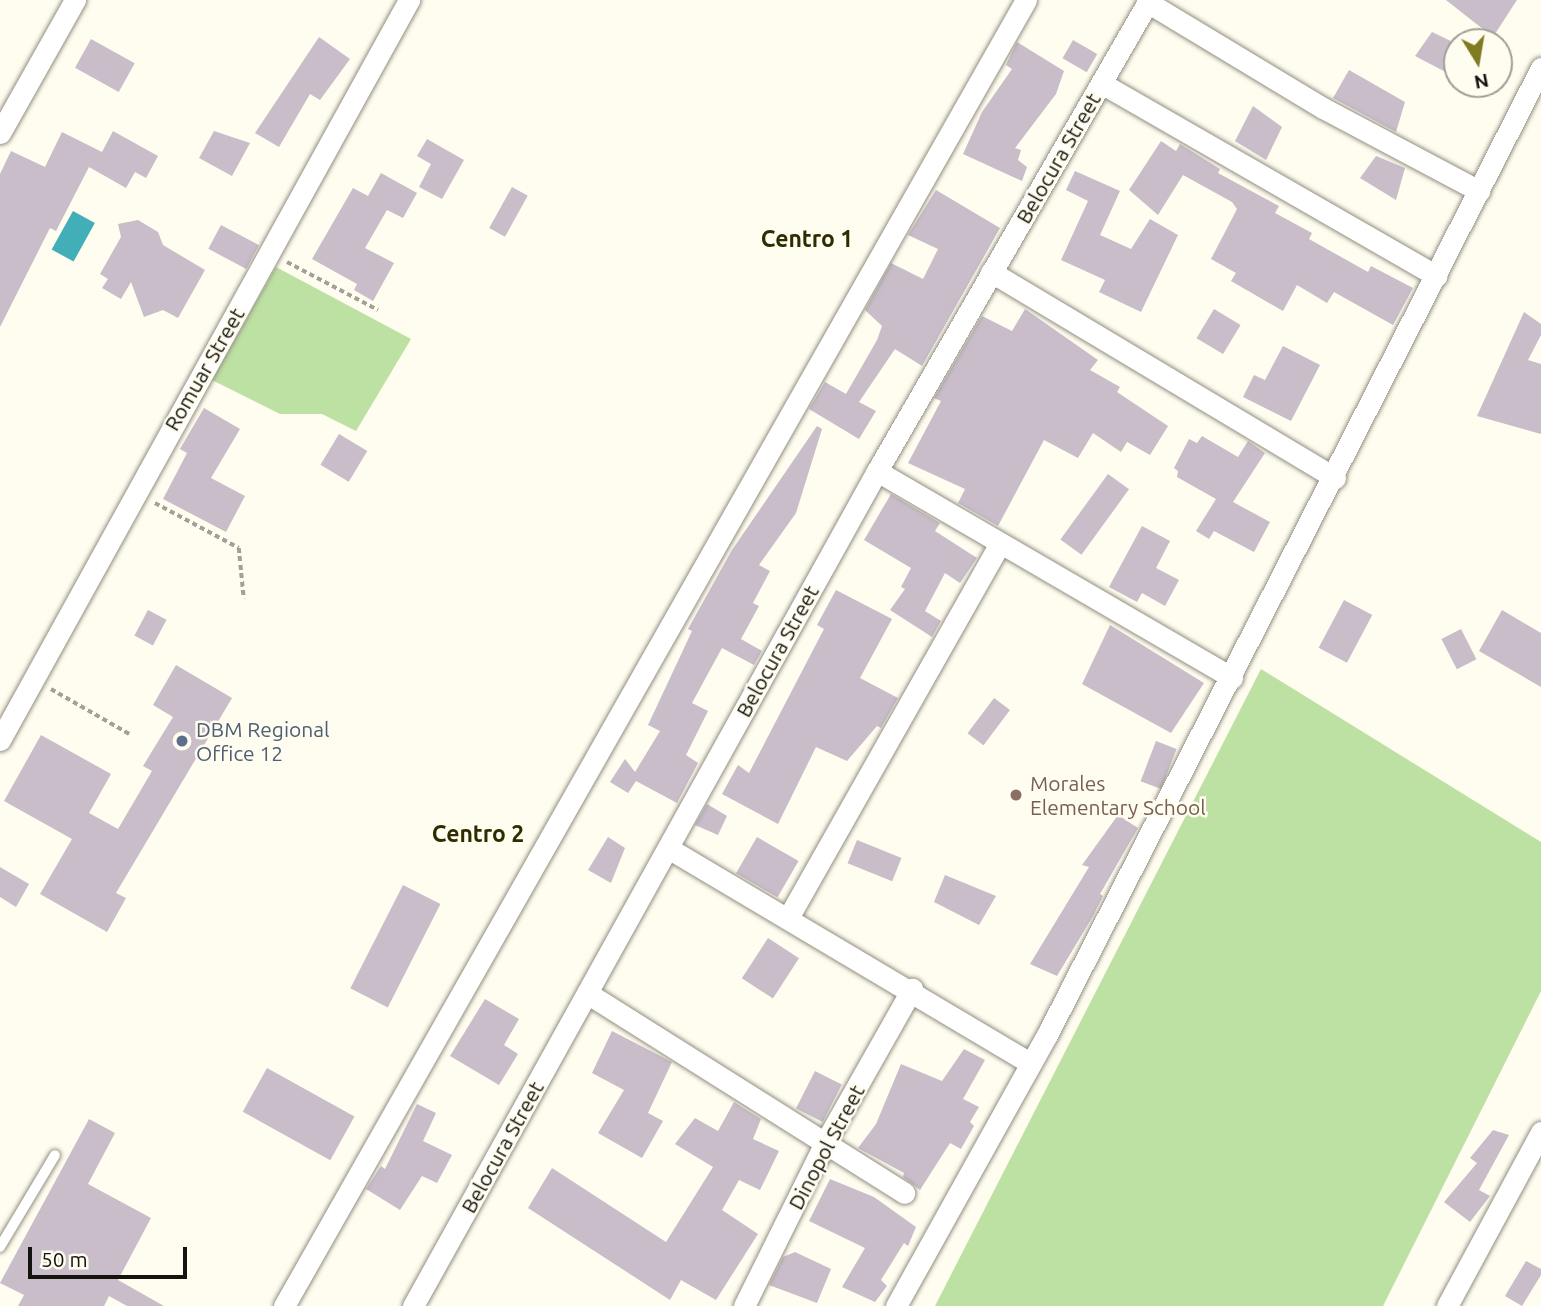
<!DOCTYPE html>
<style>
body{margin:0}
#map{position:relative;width:1541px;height:1306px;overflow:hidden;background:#fffcf0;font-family:Ubuntu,sans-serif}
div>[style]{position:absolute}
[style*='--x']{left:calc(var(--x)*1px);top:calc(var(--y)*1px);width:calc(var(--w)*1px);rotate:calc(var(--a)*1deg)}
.green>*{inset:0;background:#bde0a3}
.water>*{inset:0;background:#42aeb8;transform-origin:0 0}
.building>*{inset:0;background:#c8bdc9;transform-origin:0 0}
.path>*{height:3.5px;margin-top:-1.75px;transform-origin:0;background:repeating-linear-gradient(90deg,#a3a097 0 5px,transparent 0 8.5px)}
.roads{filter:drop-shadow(0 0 2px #928f81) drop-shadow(0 0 2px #928f81)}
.service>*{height:10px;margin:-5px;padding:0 5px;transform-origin:5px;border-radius:5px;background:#fff}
.minor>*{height:21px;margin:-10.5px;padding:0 10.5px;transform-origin:10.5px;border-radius:10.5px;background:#fff}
.dots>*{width:19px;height:19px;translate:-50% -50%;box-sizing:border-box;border:4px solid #fffcf0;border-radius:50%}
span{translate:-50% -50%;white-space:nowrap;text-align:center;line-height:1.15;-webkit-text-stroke:5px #fffcf0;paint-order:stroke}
.street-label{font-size:21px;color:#14130e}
.service-label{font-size:21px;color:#4e5e75}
.left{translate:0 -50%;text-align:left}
.education-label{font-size:21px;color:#785e54}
.neighbourhood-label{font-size:23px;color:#2f2c01;font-weight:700}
.north{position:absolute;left:1443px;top:28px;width:70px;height:70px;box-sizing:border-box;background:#fffcf0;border:2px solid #a19f96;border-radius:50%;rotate:169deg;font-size:19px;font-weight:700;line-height:28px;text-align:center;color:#14130e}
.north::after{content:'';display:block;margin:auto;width:24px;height:32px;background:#807a20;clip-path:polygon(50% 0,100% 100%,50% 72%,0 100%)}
.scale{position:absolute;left:28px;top:1247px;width:159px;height:32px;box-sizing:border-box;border:4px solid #14130e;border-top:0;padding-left:9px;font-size:21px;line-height:24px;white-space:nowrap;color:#14130e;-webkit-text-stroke:5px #fffcf0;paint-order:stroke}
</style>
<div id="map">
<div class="green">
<div style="clip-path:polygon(276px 267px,411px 339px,356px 431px,322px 414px,280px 414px,212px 380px)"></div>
<div style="clip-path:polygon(1261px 669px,1541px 842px,1541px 991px,1383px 1306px,935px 1306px)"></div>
</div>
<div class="water">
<div style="left:73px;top:211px;width:25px;height:44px;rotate:29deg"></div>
</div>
<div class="building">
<div style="clip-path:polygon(1446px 0,1517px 0,1493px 37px)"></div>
<div style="clip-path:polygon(1432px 32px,1457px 44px,1457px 78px,1415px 56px)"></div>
<div style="clip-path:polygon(319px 37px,350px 59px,320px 100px,310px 94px,279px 147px,255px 133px)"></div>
<div style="left:91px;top:39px;width:50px;height:33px;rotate:29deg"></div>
<div style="left:1073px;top:40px;width:28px;height:21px;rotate:30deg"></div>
<div style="clip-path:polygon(1017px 42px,1064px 71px,1056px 94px,1015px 148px,1021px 150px,1018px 160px,1027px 167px,1022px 181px,963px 154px,982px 112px,1012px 69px,1006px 65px)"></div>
<div style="clip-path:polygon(1349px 70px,1405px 102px,1396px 132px,1333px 98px)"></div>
<div style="clip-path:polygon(1253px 106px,1282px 127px,1266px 160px,1235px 141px)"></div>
<div style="clip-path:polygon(113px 131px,158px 156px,146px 178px,135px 172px,126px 188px,89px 167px,56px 231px,50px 228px,0 327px,0 174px,11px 151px,45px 167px,62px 132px,102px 152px)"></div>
<div style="clip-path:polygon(214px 131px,250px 143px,232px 176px,199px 158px)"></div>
<div style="clip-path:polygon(427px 139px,464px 160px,442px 199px,419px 187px,431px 164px,417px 156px)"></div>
<div style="clip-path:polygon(1161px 141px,1176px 151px,1180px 144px,1220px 169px,1218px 173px,1279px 206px,1275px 213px,1312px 233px,1309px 239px,1368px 272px,1371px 266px,1413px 288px,1393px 325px,1334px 292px,1327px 303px,1297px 285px,1283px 311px,1231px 281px,1236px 273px,1211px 259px,1237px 209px,1232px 202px,1183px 175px,1158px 215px,1129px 190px)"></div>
<div style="clip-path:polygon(1376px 156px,1405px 168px,1396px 200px,1360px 178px)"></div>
<div style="clip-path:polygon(1075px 171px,1120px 191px,1100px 235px,1131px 249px,1150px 219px,1178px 235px,1141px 312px,1099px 292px,1105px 280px,1061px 260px,1088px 201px,1066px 190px)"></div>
<div style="clip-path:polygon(381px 173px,417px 193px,403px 218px,387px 210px,365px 248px,394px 263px,373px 301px,354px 290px,357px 284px,312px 259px,353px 188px,368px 196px)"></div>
<div style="left:512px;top:187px;width:18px;height:47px;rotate:29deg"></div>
<div style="clip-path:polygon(936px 190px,1000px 228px,922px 366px,895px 349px,859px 402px,876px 411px,859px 439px,809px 409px,825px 382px,846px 394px,877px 340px,882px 326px,865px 310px,891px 263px,923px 279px,938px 249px,908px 235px)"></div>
<div style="clip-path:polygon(138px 220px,158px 232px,163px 245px,205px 270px,178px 318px,163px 310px,144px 317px,131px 282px,121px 299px,102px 288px,108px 279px,100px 274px,121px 237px,118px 224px)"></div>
<div style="left:221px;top:225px;width:43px;height:27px;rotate:28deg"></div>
<div style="clip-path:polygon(1025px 309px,1098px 360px,1090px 370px,1120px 387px,1117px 392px,1168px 426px,1150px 455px,1127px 442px,1121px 452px,1093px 433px,1078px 458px,1044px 440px,998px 526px,958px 503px,965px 489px,908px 463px,941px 401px,934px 398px,982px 316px,1012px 331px)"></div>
<div style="left:1214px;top:309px;width:31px;height:34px;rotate:31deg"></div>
<div style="clip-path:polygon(1524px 312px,1541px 324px,1541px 335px,1528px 360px,1541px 364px,1541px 434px,1477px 416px)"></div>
<div style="clip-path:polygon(1283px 346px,1320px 365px,1291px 421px,1243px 397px,1254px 375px,1265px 380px)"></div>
<div style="clip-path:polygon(204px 408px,240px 429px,211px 478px,245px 496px,226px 532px,163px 499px,187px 453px,180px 449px)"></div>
<div style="clip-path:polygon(817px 426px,822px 429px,796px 513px,759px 565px,770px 571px,753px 603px,759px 606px,741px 639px,762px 651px,754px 665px,722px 648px,692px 703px,708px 711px,686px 755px,698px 763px,677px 803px,636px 781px,628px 793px,610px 782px,625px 759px,635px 772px,660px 731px,648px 725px,692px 631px,688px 629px,732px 550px)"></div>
<div style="left:339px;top:434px;width:33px;height:36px;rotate:31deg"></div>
<div style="clip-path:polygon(1202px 436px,1238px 457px,1248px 441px,1265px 453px,1233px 502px,1270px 522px,1254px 552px,1214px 531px,1209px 539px,1196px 531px,1216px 499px,1177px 477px,1178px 471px,1174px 468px,1189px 439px,1197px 443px)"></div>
<div style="left:1108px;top:474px;width:26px;height:81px;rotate:36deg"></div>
<div style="clip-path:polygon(891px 494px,940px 523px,935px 531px,977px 558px,960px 583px,945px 573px,925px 611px,941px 621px,932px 637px,890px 610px,905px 589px,901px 587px,911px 568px,864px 540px)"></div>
<div style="clip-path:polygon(1142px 526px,1170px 541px,1156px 568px,1179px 580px,1165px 606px,1142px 593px,1137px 602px,1109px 587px)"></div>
<div style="clip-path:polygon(836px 590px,892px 619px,860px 678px,898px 698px,881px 728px,877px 726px,847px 761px,816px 747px,778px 824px,722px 794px,738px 765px,749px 773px,824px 629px,817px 625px)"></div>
<div style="left:1344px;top:600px;width:32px;height:54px;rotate:28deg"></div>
<div style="left:148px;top:610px;width:21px;height:29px;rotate:28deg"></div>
<div style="clip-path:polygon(1502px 610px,1541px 633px,1541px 687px,1479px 651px)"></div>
<div style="clip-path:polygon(1110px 625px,1204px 683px,1171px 733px,1082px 684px)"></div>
<div style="left:1461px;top:629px;width:34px;height:22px;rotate:63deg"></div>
<div style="clip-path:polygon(176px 665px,232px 698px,116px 893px,126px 898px,107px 932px,40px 894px,72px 839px,4px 801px,41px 735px,111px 774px,89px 813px,118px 829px,152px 771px,143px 766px,173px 717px,153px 705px)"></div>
<div style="left:994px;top:698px;width:20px;height:44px;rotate:37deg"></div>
<div style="left:1156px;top:741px;width:22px;height:43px;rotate:21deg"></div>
<div style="clip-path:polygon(707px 804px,727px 816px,718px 835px,695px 825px)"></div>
<div style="clip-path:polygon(1118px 815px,1138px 828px,1100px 894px,1103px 896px,1093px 916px,1057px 976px,1030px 964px,1089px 867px,1082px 865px)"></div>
<div style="clip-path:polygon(608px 837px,625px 848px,611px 883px,588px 870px)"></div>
<div style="left:757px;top:837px;width:48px;height:42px;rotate:30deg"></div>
<div style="left:857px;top:840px;width:48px;height:25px;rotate:22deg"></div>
<div style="clip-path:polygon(0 867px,29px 884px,16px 907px,0 897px)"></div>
<div style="clip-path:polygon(945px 875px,996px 896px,979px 925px,934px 902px)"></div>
<div style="left:403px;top:885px;width:42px;height:116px;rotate:27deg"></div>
<div style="left:768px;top:938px;width:37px;height:48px;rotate:33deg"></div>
<div style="clip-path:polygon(485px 999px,519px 1019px,504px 1045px,518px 1054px,499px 1085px,450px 1056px)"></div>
<div style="clip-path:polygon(612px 1031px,672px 1062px,648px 1113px,663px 1121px,642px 1158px,598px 1133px,624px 1090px,592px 1073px)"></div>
<div style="clip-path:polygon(964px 1049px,985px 1060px,963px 1099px,979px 1107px,970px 1122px,974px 1126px,961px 1149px,950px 1143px,920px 1190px,903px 1177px,904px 1173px,858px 1148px,876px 1124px,901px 1064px,942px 1081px)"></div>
<div style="left:267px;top:1068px;width:100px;height:50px;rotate:29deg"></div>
<div style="left:815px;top:1071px;width:30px;height:42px;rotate:27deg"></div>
<div style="clip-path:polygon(734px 1102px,761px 1119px,753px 1139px,779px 1151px,760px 1190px,739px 1180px,722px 1210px,758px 1234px,716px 1300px,681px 1280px,670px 1300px,528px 1208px,552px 1168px,666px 1242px,713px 1167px,675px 1144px,695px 1118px,718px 1131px)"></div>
<div style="clip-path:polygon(417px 1104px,436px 1113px,423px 1141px,452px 1155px,437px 1183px,422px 1176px,400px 1210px,366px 1189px,381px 1166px,385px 1169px)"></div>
<div style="clip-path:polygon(89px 1119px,115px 1133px,88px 1184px,151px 1218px,118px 1280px,164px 1306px,127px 1306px,109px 1296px,104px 1306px,18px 1306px,24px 1295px,0 1283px)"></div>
<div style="clip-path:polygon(1493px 1130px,1509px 1135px,1479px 1190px,1490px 1196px,1470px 1222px,1444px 1202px,1477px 1163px,1470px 1158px)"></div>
<div style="clip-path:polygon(830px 1179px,874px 1197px,916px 1227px,908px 1246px,904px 1243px,881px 1280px,887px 1286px,875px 1302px,842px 1287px,865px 1248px,809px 1221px)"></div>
<div style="clip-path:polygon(795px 1252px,831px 1269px,817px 1303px,769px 1285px,783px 1257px)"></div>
<div style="clip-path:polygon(1526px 1261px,1541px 1269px,1541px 1275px,1522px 1306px,1505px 1296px)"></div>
</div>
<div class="path">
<div style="--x:287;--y:262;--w:103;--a:27.8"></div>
<div style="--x:155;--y:503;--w:95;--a:28.2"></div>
<div style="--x:239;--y:548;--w:51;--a:84.4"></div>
<div style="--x:51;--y:689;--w:92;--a:29.9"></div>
</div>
<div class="roads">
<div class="service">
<div style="--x:0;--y:1247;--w:107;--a:-59.1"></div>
</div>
<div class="minor">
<div style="--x:1147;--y:2;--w:205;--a:31.1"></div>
<div style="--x:1323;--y:108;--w:177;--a:28"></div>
<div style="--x:1101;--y:83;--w:387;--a:29.9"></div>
<div style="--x:0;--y:133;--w:153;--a:-60.6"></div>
<div style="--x:991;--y:272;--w:401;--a:30.9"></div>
<div style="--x:877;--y:471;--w:411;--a:30.2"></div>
<div style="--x:0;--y:740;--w:846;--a:-61.07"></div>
<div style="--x:668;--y:848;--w:421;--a:30.7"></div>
<div style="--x:788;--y:918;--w:430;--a:-60.5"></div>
<div style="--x:587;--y:993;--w:375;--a:32.2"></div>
<div style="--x:284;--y:1306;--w:1502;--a:-60.4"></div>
<div style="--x:413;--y:1306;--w:955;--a:-60.94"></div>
<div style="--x:877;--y:471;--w:544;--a:-59.99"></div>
<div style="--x:744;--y:1306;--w:184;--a:-63.6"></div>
<div style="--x:826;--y:1141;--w:175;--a:-60.5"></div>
<div style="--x:896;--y:1306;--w:310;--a:-60.9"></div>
<div style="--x:1047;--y:1035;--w:1086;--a:-62.94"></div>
<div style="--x:1447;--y:1306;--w:198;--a:-61.6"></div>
</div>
</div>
<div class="dots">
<div style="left:182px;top:741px;background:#5c6f8a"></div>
<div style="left:1016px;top:795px;background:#8d6e63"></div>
</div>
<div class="street-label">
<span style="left:1058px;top:158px;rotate:-60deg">Belocura Street</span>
<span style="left:204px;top:369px;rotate:-60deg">Romuar Street</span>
<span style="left:777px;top:651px;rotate:-61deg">Belocura Street</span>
<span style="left:502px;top:1147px;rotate:-61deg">Belocura Street</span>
<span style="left:826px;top:1147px;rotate:-62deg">Dinopol Street</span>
</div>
<div class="service-label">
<span class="left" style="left:196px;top:741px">DBM Regional<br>Office 12</span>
</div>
<div class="education-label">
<span class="left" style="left:1030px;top:795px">Morales<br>Elementary School</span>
</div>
<div class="neighbourhood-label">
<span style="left:807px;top:239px">Centro 1</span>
<span style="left:478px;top:834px">Centro 2</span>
</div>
<div class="north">N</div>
<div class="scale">50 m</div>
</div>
